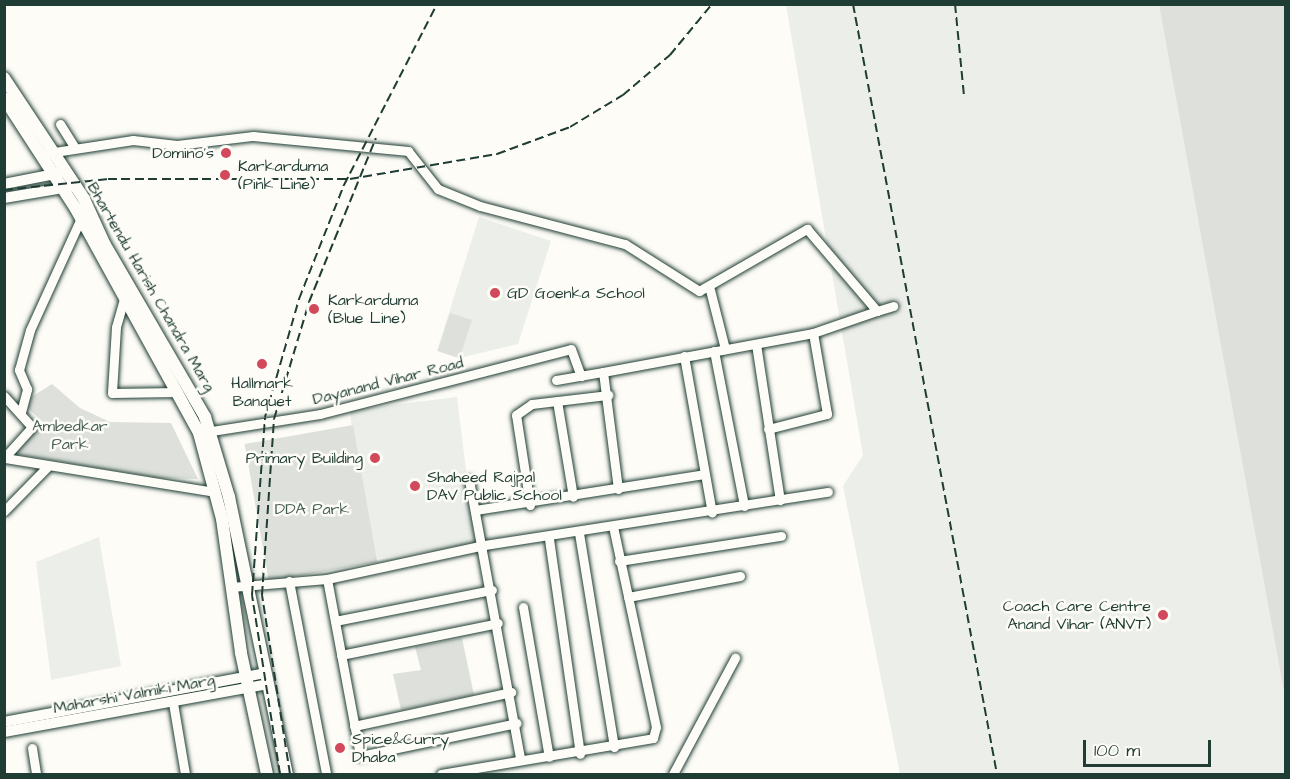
<!DOCTYPE html>
<style>
body{margin:0}
#map{position:relative;width:1290px;height:779px;overflow:hidden;background:#fdfcf7;font-family:"Architects Daughter",sans-serif}
div>[style]{position:absolute}
[style*='--x']{left:calc(var(--x)*1px);top:calc(var(--y)*1px);width:calc(var(--w)*1px);rotate:calc(var(--a)*1deg)}
.built>*{inset:0;background:#eceee9;transform-origin:0 0}
.green>*{inset:0;background:#dde0db;transform-origin:0 0}
.roads{filter:drop-shadow(0 0 2px #1f3d34) drop-shadow(0 0 2px #1f3d34)}
.minor>*{height:9px;margin:-4.5px;padding:0 4.5px;transform-origin:4.5px;border-radius:4.5px;background:#fdfcf7}
.tertiary>*{height:10px;margin:-5px;padding:0 5px;transform-origin:5px;border-radius:5px;background:#fdfcf7}
.secondary>*{height:12px;margin:-6px;padding:0 6px;transform-origin:6px;border-radius:6px;background:#fdfcf7}
.rail>*{height:2px;margin-top:-1px;transform-origin:0;background:repeating-linear-gradient(90deg,#1f3d34 0 9px,transparent 0 13.5px)}
.dots>*{width:16px;height:16px;translate:-50% -50%;box-sizing:border-box;border:3px solid #fdfcf7;border-radius:50%}
span{translate:-50% -50%;white-space:nowrap;text-align:center;line-height:1.15;-webkit-text-stroke:5px #fdfcf7;paint-order:stroke}
.poi-label{font-size:16px;color:#1f3d34}
.right{translate:-100% -50%;text-align:right}
.left{translate:0 -50%;text-align:left}
.street-label{font-size:16px;color:#1f3d34}
.park-label{font-size:16px;color:#455e55}
.frame{position:absolute;inset:0;border:6px solid #1f3d34;pointer-events:none}
.scale{position:absolute;left:1083px;top:740px;width:128px;height:27px;box-sizing:border-box;border:3px solid #1f3d34;border-top:0;padding-left:8px;font-size:18px;line-height:21px;white-space:nowrap;color:#1f3d34;-webkit-text-stroke:4px #fdfcf7;paint-order:stroke}
</style>
<div id="map">
<div class="built">
<div style="clip-path:polygon(786px 5px,1159px 5px,1285px 698px,1285px 774px,900px 774px,843px 486px,863px 455px)"></div>
<div style="clip-path:polygon(479px 217px,551px 241px,518px 344px,459px 358px,437px 351px)"></div>
<div style="left:457px;top:397px;width:150px;height:108px;rotate:83deg"></div>
<div style="clip-path:polygon(99px 537px,121px 666px,51px 680px,36px 562px)"></div>
</div>
<div class="green">
<div style="clip-path:polygon(1285px 5px,1286px 10px,1285px 698px,1159px 5px)"></div>
<div style="left:450px;top:313px;width:23px;height:40px;rotate:18deg"></div>
<div style="clip-path:polygon(52px 384px,80px 408px,110px 422px,171px 423px,198px 479px,158px 478px,14px 454px,44px 423px,22px 403px)"></div>
<div style="left:353px;top:425px;width:139px;height:110px;rotate:80deg"></div>
<div style="clip-path:polygon(462px 638px,474px 695px,401px 710px,393px 674px,421px 670px,415px 647px)"></div>
</div>
<div class="roads">
<div class="minor">
<div style="--x:60;--y:124;--w:28;--a:58"></div>
<div style="--x:48;--y:153;--w:86;--a:-8.7"></div>
<div style="--x:133;--y:140;--w:44;--a:6.5"></div>
<div style="--x:177;--y:145;--w:77;--a:-6.8"></div>
<div style="--x:253;--y:136;--w:156;--a:5.5"></div>
<div style="--x:408;--y:151;--w:48;--a:51.7"></div>
<div style="--x:438;--y:189;--w:45;--a:22"></div>
<div style="--x:480;--y:206;--w:150;--a:14.7"></div>
<div style="--x:625;--y:244;--w:88;--a:32.4"></div>
<div style="--x:699;--y:291;--w:125;--a:-29.9"></div>
<div style="--x:807;--y:229;--w:108;--a:49.5"></div>
<div style="--x:877;--y:311;--w:17;--a:-17"></div>
<div style="--x:709;--y:286;--w:65;--a:75.7"></div>
<div style="--x:124;--y:299;--w:29;--a:106"></div>
<div style="--x:116;--y:327;--w:66;--a:93.5"></div>
<div style="--x:112;--y:393;--w:66;--a:-0.9"></div>
<div style="--x:756;--y:344;--w:158;--a:81.3"></div>
<div style="--x:714;--y:351;--w:158;--a:79"></div>
<div style="--x:684;--y:356;--w:159;--a:79.9"></div>
<div style="--x:556;--y:380;--w:48;--a:-9.7"></div>
<div style="--x:4;--y:396;--w:42;--a:47.9"></div>
<div style="--x:32;--y:427;--w:42;--a:132.1"></div>
<div style="--x:557;--y:401;--w:97;--a:80.5"></div>
<div style="--x:21;--y:412;--w:24;--a:-75"></div>
<div style="--x:27;--y:389;--w:21;--a:-113"></div>
<div style="--x:19;--y:370;--w:41;--a:-74.6"></div>
<div style="--x:30;--y:330;--w:123;--a:-65.5"></div>
<div style="--x:768;--y:429;--w:61;--a:-14.3"></div>
<div style="--x:827;--y:414;--w:82;--a:-99.8"></div>
<div style="--x:205;--y:432;--w:116;--a:-8.9"></div>
<div style="--x:320;--y:414;--w:259;--a:-14.5"></div>
<div style="--x:571;--y:349;--w:29;--a:70"></div>
<div style="--x:5;--y:458;--w:212;--a:9.2"></div>
<div style="--x:469;--y:480;--w:284;--a:79.6"></div>
<div style="--x:618;--y:489;--w:118;--a:-97.3"></div>
<div style="--x:603;--y:372;--w:214;--a:-10.5"></div>
<div style="--x:813;--y:333;--w:68;--a:-19"></div>
<div style="--x:530;--y:505;--w:91;--a:-98.8"></div>
<div style="--x:516;--y:415;--w:19;--a:-35"></div>
<div style="--x:532;--y:404;--w:77;--a:-6.8"></div>
<div style="--x:475;--y:510;--w:232;--a:-8.9"></div>
<div style="--x:4;--y:511;--w:63;--a:-45.6"></div>
<div style="--x:579;--y:533;--w:217;--a:80.7"></div>
<div style="--x:549;--y:539;--w:217;--a:81.8"></div>
<div style="--x:619;--y:561;--w:164;--a:-8.8"></div>
<div style="--x:327;--y:579;--w:180;--a:79.4"></div>
<div style="--x:360;--y:756;--w:160;--a:-11.9"></div>
<div style="--x:289;--y:581;--w:197;--a:79.1"></div>
<div style="--x:231;--y:587;--w:96;--a:-4.8"></div>
<div style="--x:327;--y:579;--w:161;--a:-12.2"></div>
<div style="--x:484;--y:545;--w:348;--a:-8.8"></div>
<div style="--x:628;--y:597;--w:114;--a:-10.6"></div>
<div style="--x:523;--y:607;--w:152;--a:80.2"></div>
<div style="--x:335;--y:621;--w:160;--a:-11.2"></div>
<div style="--x:341;--y:655;--w:160;--a:-11.5"></div>
<div style="--x:173;--y:703;--w:72;--a:80.4"></div>
<div style="--x:354;--y:726;--w:161;--a:-12.2"></div>
<div style="--x:32;--y:748;--w:26;--a:81"></div>
<div style="--x:441;--y:774;--w:215;--a:-9.6"></div>
<div style="--x:653;--y:738;--w:11;--a:-75"></div>
<div style="--x:656;--y:727;--w:205;--a:-102.1"></div>
<div style="--x:673;--y:774;--w:132;--a:-61.9"></div>
</div>
<div class="tertiary">
<div style="--x:4;--y:184;--w:57;--a:-11.1"></div>
<div style="--x:4;--y:198;--w:66;--a:-9.6"></div>
<div style="--x:4;--y:722;--w:267;--a:-10.6"></div>
<div style="--x:4;--y:732;--w:268;--a:-10.3"></div>
</div>
<div class="secondary">
<div style="--x:4;--y:78;--w:145;--a:56.5"></div>
<div style="--x:84;--y:199;--w:51;--a:65.5"></div>
<div style="--x:105;--y:245;--w:199;--a:59.8"></div>
<div style="--x:205;--y:417;--w:84;--a:73.3"></div>
<div style="--x:229;--y:497;--w:283;--a:78.2"></div>
<div style="--x:4;--y:98;--w:132;--a:57"></div>
<div style="--x:76;--y:209;--w:256;--a:61.2"></div>
<div style="--x:199;--y:433;--w:89;--a:75"></div>
<div style="--x:222;--y:519;--w:135;--a:81.9"></div>
<div style="--x:241;--y:653;--w:124;--a:77.9"></div>
</div>
</div>
<div class="rail">
<div style="--x:853;--y:4;--w:783;--a:79.41"></div>
<div style="--x:955;--y:4;--w:91;--a:84.4"></div>
<div style="--x:4;--y:190;--w:105;--a:-6"></div>
<div style="--x:108;--y:179;--w:242;--a:0"></div>
<div style="--x:350;--y:179;--w:149;--a:-9.7"></div>
<div style="--x:497;--y:154;--w:78;--a:-20.3"></div>
<div style="--x:570;--y:127;--w:62;--a:-31.1"></div>
<div style="--x:623;--y:95;--w:62;--a:-40.4"></div>
<div style="--x:670;--y:55;--w:66;--a:-50.5"></div>
<div style="--x:280;--y:774;--w:181;--a:-98.9"></div>
<div style="--x:252;--y:595;--w:178;--a:-85.8"></div>
<div style="--x:265;--y:417;--w:123;--a:-73.9"></div>
<div style="--x:299;--y:299;--w:123;--a:-68.5"></div>
<div style="--x:344;--y:185;--w:203;--a:-62.8"></div>
<div style="--x:290;--y:774;--w:181;--a:-98.9"></div>
<div style="--x:262;--y:595;--w:176;--a:-86.1"></div>
<div style="--x:274;--y:419;--w:122;--a:-73.3"></div>
<div style="--x:309;--y:302;--w:177;--a:-67.8"></div>
</div>
<div class="dots">
<div style="left:226px;top:153px;background:#d1495b"></div>
<div style="left:225px;top:175px;background:#d1495b"></div>
<div style="left:495px;top:293px;background:#d1495b"></div>
<div style="left:314px;top:309px;background:#d1495b"></div>
<div style="left:262px;top:364px;background:#d1495b"></div>
<div style="left:375px;top:458px;background:#d1495b"></div>
<div style="left:415px;top:486px;background:#d1495b"></div>
<div style="left:1163px;top:615px;background:#d1495b"></div>
<div style="left:340px;top:748px;background:#d1495b"></div>
</div>
<div class="poi-label">
<span class="right" style="left:214px;top:153px">Domino's</span>
<span class="left" style="left:238px;top:175px">Karkarduma<br>(Pink Line)</span>
<span class="left" style="left:507px;top:293px">GD Goenka School</span>
<span class="left" style="left:328px;top:309px">Karkarduma<br>(Blue Line)</span>
<span style="left:262px;top:392px">Hallmark<br>Banquet</span>
<span class="right" style="left:363px;top:458px">Primary Building</span>
<span class="left" style="left:427px;top:486px">Shaheed Rajpal<br>DAV Public School</span>
<span class="right" style="left:1151px;top:615px">Coach Care Centre<br>Anand Vihar (ANVT)</span>
<span class="left" style="left:352px;top:748px">Spice&amp;Curry<br>Dhaba</span>
</div>
<div class="street-label">
<span style="left:151px;top:287px;rotate:60deg">Bhartendu Harish Chandra Marg</span>
<span style="left:388px;top:381px;rotate:-14deg">Dayanand Vihar Road</span>
<span style="left:134px;top:694px;rotate:-10deg">Maharshi Valmiki Marg</span>
</div>
<div class="park-label">
<span style="left:70px;top:435px">Ambedkar<br>Park</span>
<span style="left:312px;top:509px">DDA Park</span>
</div>
<div class="frame"></div>
<div class="scale">100 m</div>
</div>
